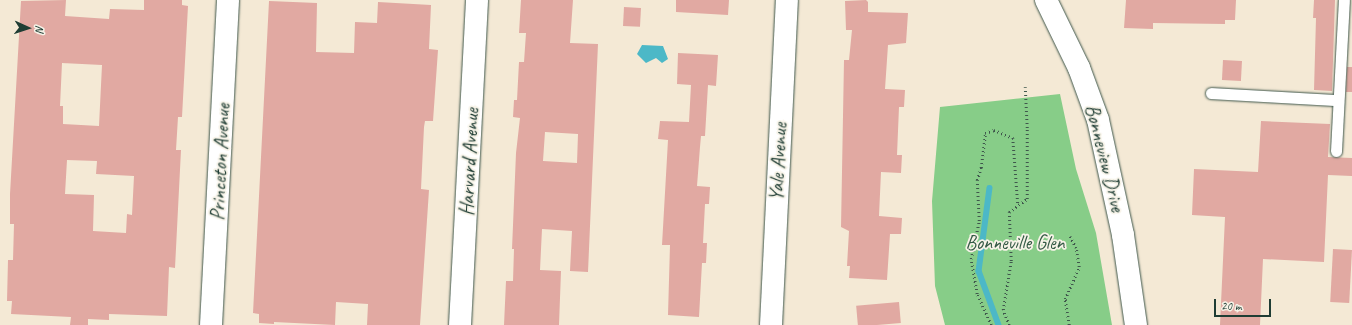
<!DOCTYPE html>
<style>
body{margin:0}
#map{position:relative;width:1352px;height:325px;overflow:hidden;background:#f4e9d5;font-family:Caveat,sans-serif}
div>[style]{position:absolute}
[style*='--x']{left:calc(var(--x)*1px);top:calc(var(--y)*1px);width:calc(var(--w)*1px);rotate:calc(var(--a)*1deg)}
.green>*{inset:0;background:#87cd88}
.water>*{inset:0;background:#4cb8c7}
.stream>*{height:5.5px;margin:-2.75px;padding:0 2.75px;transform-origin:2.75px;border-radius:2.75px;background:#4cb8c7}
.building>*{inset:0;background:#e1a9a2;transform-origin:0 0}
.path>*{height:2.5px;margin-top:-1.25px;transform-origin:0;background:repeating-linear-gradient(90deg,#3f574c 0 1px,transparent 0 4px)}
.roads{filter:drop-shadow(0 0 1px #3f574c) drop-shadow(0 0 1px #3f574c)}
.service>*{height:11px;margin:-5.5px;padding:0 5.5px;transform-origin:5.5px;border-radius:5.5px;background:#fff}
.minor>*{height:22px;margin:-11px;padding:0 11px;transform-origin:11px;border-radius:11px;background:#fff}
span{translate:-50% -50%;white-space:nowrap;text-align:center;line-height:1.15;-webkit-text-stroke:3.5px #f7f3e8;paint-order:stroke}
.street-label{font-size:20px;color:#1f3d34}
.park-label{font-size:20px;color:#345a45}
.north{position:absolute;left:8px;top:8px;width:40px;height:40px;-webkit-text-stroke:3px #f7f3e8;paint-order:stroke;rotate:93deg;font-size:11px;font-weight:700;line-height:16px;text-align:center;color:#1f3d34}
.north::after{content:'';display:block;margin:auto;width:14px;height:18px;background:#1f3d34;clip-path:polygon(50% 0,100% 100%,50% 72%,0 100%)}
.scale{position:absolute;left:1214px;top:299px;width:57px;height:18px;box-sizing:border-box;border:2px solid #1f3d34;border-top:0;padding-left:5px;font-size:12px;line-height:14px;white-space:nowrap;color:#1f3d34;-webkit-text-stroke:3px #f7f3e8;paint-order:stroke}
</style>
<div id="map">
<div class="green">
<div style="clip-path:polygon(1060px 94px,1076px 169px,1096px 233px,1112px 325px,945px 325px,935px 286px,932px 201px,940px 107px)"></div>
</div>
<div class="water">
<div style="clip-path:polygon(642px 45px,663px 46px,668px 59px,662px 63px,656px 58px,646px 63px,637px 54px)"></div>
</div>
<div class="stream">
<div style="--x:990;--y:188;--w:84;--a:97.5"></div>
<div style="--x:979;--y:271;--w:58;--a:69.7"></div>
</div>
<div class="building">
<div style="clip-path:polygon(evenodd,66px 0,65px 16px,109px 19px,110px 9px,144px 10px,144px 0,182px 0,182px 5px,188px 6px,182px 117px,178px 117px,176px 150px,181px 150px,175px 268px,169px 267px,167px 316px,109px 314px,109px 320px,88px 319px,88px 325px,70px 325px,71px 317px,11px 314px,12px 301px,7px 301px,8px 260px,13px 260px,14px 224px,10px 224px,10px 194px,21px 1px,66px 0,62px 63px,102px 65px,99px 126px,63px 124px,63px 106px,60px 106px,62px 63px,66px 0,67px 160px,97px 161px,96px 174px,134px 176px,132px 215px,127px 214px,126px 233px,93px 231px,94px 195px,65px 194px,67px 160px)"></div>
<div style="clip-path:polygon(evenodd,521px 0,573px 0,570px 43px,598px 44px,588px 272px,570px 271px,572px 231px,542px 229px,540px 270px,561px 271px,559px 325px,504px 325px,506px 281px,513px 281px,514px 249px,512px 249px,516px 153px,520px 118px,513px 117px,514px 100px,517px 100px,519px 62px,524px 62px,526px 33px,519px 33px,521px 0,545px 132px,578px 134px,577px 163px,543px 161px,545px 132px)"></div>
<div style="clip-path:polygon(676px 0,729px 0,728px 15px,676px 12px)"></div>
<div style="clip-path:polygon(866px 0,868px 2px,868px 12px,908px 13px,906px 43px,888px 45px,885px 89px,905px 90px,904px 107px,899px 107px,897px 155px,902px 155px,901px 173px,881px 172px,879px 216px,902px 218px,901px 234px,890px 234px,887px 280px,849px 278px,850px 266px,847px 266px,849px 231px,841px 227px,844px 60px,849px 60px,852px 30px,846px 30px,845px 1px)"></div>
<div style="clip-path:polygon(1126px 0,1236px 0,1235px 20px,1225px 20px,1225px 24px,1153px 23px,1153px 29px,1124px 28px)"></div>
<div style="clip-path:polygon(1314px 0,1335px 0,1332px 91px,1314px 90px,1316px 18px,1313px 18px)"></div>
<div style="clip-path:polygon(269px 1px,317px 3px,316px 52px,354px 53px,355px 22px,377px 23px,378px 2px,431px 5px,429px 49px,438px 50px,433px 121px,425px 121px,424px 127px,421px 189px,429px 190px,420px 325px,367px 325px,368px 304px,336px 302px,335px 325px,274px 322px,274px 324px,259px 323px,259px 314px,253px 313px)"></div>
<div style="left:624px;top:7px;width:17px;height:19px;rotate:3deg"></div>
<div style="clip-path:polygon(678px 53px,718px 55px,716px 86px,708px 85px,705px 136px,701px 136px,700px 147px,697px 186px,710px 187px,709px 204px,705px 204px,703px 243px,707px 243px,706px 263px,702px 263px,699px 317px,668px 315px,670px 245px,662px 245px,668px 140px,658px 139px,660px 121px,689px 122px,691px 85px,677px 84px)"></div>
<div style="left:1223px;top:60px;width:19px;height:20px;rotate:3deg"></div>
<div style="clip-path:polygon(1347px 67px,1352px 67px,1352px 92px,1346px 92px)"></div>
<div style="clip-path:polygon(1261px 121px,1330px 124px,1328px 157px,1352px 158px,1352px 176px,1328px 175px,1324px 262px,1263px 259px,1260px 325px,1220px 325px,1225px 217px,1192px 215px,1194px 169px,1258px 172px)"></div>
<div style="left:1333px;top:249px;width:19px;height:53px;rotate:3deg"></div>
<div style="left:899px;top:302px;width:21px;height:43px;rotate:85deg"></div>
</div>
<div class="path">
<div style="--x:991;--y:325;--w:34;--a:-114"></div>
<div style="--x:977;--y:294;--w:36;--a:-100"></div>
<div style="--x:971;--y:259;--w:39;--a:-78"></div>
<div style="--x:979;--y:221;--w:41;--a:-92.8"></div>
<div style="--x:977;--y:180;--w:13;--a:-72"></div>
<div style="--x:981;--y:168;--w:35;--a:-83"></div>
<div style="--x:985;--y:133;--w:9;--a:-18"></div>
<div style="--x:994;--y:130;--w:21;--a:23"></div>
<div style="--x:1013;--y:138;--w:67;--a:85.7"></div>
<div style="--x:1009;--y:325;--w:16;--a:-112"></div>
<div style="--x:1003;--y:310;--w:50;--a:-80.7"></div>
<div style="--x:1011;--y:261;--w:49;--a:-92.3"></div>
<div style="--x:1009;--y:212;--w:22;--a:-36"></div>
<div style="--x:1027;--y:199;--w:71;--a:-90"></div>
<div style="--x:1027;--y:128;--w:41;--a:-92.8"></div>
<div style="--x:1069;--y:325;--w:26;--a:-99"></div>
<div style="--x:1065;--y:299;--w:35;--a:-66"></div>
<div style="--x:1079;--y:267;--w:19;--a:-99"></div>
<div style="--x:1076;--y:248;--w:13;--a:-119"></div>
</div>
<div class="roads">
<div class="service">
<div style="--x:1211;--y:93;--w:127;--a:3.2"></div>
<div style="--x:1336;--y:151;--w:151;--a:-87"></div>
</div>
<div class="minor">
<div style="--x:1046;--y:0;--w:76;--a:64.1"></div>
<div style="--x:1079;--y:68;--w:55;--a:69.9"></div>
<div style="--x:1098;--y:120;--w:118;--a:77.7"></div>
<div style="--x:1123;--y:235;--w:91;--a:81.8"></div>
<div style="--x:211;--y:325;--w:325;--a:-87"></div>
<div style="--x:460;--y:325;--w:325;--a:-87"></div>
<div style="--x:771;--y:325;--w:325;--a:-87.2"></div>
</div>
</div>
<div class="street-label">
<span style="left:1105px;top:158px;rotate:76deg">Bonneview Drive</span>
<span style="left:220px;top:162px;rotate:-87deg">Princeton Avenue</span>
<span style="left:469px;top:162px;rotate:-87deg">Harvard Avenue</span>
<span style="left:778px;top:162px;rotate:-87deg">Yale Avenue</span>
</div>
<div class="park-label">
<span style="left:1015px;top:242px">Bonneville Glen</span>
</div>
<div class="north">N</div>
<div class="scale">20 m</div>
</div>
